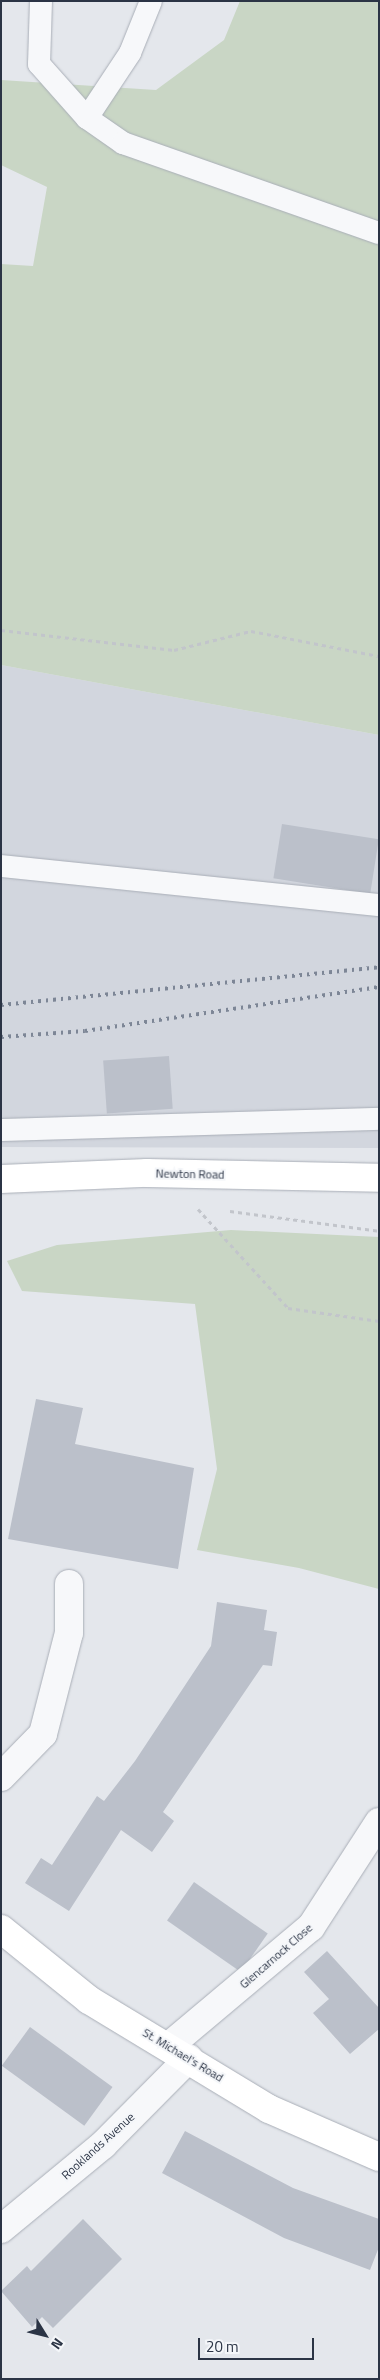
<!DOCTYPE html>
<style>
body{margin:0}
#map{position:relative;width:380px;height:2380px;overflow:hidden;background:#e4e7ec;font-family:"Titillium Web",sans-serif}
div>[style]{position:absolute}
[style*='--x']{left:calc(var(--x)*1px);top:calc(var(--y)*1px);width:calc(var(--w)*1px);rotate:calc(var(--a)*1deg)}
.built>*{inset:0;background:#d2d6de}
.green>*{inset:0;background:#c9d6c5}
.building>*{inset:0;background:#bbc0ca;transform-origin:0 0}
.path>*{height:3px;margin-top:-1.5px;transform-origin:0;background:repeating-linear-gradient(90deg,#c2c5cb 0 4px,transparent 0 8px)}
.roads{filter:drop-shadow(0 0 1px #a9aeb7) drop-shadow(0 0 1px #a9aeb7)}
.lane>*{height:22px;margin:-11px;padding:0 11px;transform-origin:11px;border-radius:11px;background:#f7f8fa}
.street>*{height:28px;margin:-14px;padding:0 14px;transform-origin:14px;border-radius:14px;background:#f7f8fa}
.secondary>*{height:28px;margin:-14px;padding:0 14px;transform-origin:14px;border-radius:14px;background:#fff}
.primary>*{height:28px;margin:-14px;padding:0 14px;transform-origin:14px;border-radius:14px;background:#fff}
.rail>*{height:4px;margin-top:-2px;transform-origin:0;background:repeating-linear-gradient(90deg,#7d8696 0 2.5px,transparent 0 7.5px)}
span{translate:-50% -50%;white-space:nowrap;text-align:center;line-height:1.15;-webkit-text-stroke:4px #f4f6f9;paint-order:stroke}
.street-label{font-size:12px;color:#2b3445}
.frame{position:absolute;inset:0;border:2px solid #2b3445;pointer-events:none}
.north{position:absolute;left:20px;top:2310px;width:50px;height:50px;-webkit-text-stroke:4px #f4f6f9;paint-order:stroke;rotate:126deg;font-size:14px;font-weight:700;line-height:20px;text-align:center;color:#2b3445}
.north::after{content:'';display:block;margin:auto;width:18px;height:22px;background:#2b3445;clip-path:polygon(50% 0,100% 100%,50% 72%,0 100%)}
.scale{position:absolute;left:198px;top:2338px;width:116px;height:22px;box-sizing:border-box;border:2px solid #2b3445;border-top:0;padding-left:6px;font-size:15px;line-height:18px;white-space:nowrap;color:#2b3445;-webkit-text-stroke:4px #f4f6f9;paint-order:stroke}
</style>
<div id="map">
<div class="built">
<div style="clip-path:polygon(1px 665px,379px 735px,379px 1148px,1px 1147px)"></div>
</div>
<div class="green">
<div style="clip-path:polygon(240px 1px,379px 1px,379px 735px,1px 665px,1px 264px,33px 266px,47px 187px,1px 165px,1px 80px,156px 90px,224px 40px)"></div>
<div style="clip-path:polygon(231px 1230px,379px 1237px,379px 1589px,299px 1568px,197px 1550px,217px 1469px,195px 1304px,22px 1291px,7px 1261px,57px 1245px)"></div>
</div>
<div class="building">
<div style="left:282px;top:824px;width:98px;height:55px;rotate:9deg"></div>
<div style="left:169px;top:1056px;width:53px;height:66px;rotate:86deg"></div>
<div style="clip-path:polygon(36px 1399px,83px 1408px,75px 1444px,194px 1468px,178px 1569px,8px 1539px)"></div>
<div style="clip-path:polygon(217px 1602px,267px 1610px,264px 1630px,277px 1632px,272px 1666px,263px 1665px,163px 1812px,174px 1821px,152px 1852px,121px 1830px,69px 1911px,25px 1883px,41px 1858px,52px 1865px,97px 1796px,104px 1801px,135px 1761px,211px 1646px)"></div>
<div style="left:194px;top:1882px;width:90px;height:47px;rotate:35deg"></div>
<div style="clip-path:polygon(327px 1951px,379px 2008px,379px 2029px,350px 2054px,313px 2013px,329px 1999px,304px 1972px)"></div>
<div style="left:30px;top:2027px;width:102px;height:48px;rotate:36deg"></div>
<div style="clip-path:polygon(185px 2131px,293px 2188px,379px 2219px,379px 2247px,370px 2270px,284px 2238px,162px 2173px)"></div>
<div style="clip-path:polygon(83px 2219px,122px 2259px,53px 2328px,42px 2317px,32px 2327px,1px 2291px,27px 2266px,31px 2271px)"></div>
</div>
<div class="path">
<div style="--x:1;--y:630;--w:174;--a:6.6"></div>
<div style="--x:174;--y:650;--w:79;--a:-13.9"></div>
<div style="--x:251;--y:631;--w:130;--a:11.1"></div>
<div style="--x:198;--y:1209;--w:134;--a:47.7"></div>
<div style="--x:288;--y:1308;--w:92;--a:8.1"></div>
<div style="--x:230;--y:1211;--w:150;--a:7.6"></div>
</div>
<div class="roads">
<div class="lane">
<div style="--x:41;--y:1;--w:63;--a:91.8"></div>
<div style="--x:39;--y:64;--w:72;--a:48.4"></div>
<div style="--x:87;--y:118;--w:44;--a:34.8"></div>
<div style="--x:123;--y:143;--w:271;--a:19.4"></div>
<div style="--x:87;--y:118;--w:78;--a:-56.5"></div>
<div style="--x:130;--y:53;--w:56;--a:-68"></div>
<div style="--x:1;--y:866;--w:380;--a:5.9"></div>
<div style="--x:1;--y:1130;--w:378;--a:-1.7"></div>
</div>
<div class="street">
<div style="--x:1;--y:1777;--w:60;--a:-45.7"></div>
<div style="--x:43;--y:1734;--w:104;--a:-75.6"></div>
<div style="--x:69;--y:1633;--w:49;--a:-90"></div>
<div style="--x:169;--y:2046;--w:185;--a:-40"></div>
<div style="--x:311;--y:1927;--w:125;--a:-57.1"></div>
<div style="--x:1;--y:2229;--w:132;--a:-39.5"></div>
<div style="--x:103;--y:2145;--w:122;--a:-45.3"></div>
</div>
<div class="secondary">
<div style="--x:1;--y:1929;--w:113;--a:38.9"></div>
<div style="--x:89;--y:2000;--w:210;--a:31.2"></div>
<div style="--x:269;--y:2109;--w:120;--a:23.6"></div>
</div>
<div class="primary">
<div style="--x:1;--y:1179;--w:146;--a:-2.4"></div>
<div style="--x:147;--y:1173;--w:232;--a:1.2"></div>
</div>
</div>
<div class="rail">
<div style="--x:1;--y:1005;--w:380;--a:-5.7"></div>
<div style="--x:1;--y:1037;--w:84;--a:-4.1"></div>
<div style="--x:85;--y:1031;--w:297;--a:-8.5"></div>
</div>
<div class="street-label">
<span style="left:190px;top:1174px;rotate:1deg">Newton Road</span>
<span style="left:276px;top:1956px;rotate:-41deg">Glencarnock Close</span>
<span style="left:183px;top:2055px;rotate:31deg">St. Michael's Road</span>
<span style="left:98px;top:2146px;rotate:-42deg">Rooklands Avenue</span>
</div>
<div class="frame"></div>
<div class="north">N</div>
<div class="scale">20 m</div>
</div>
